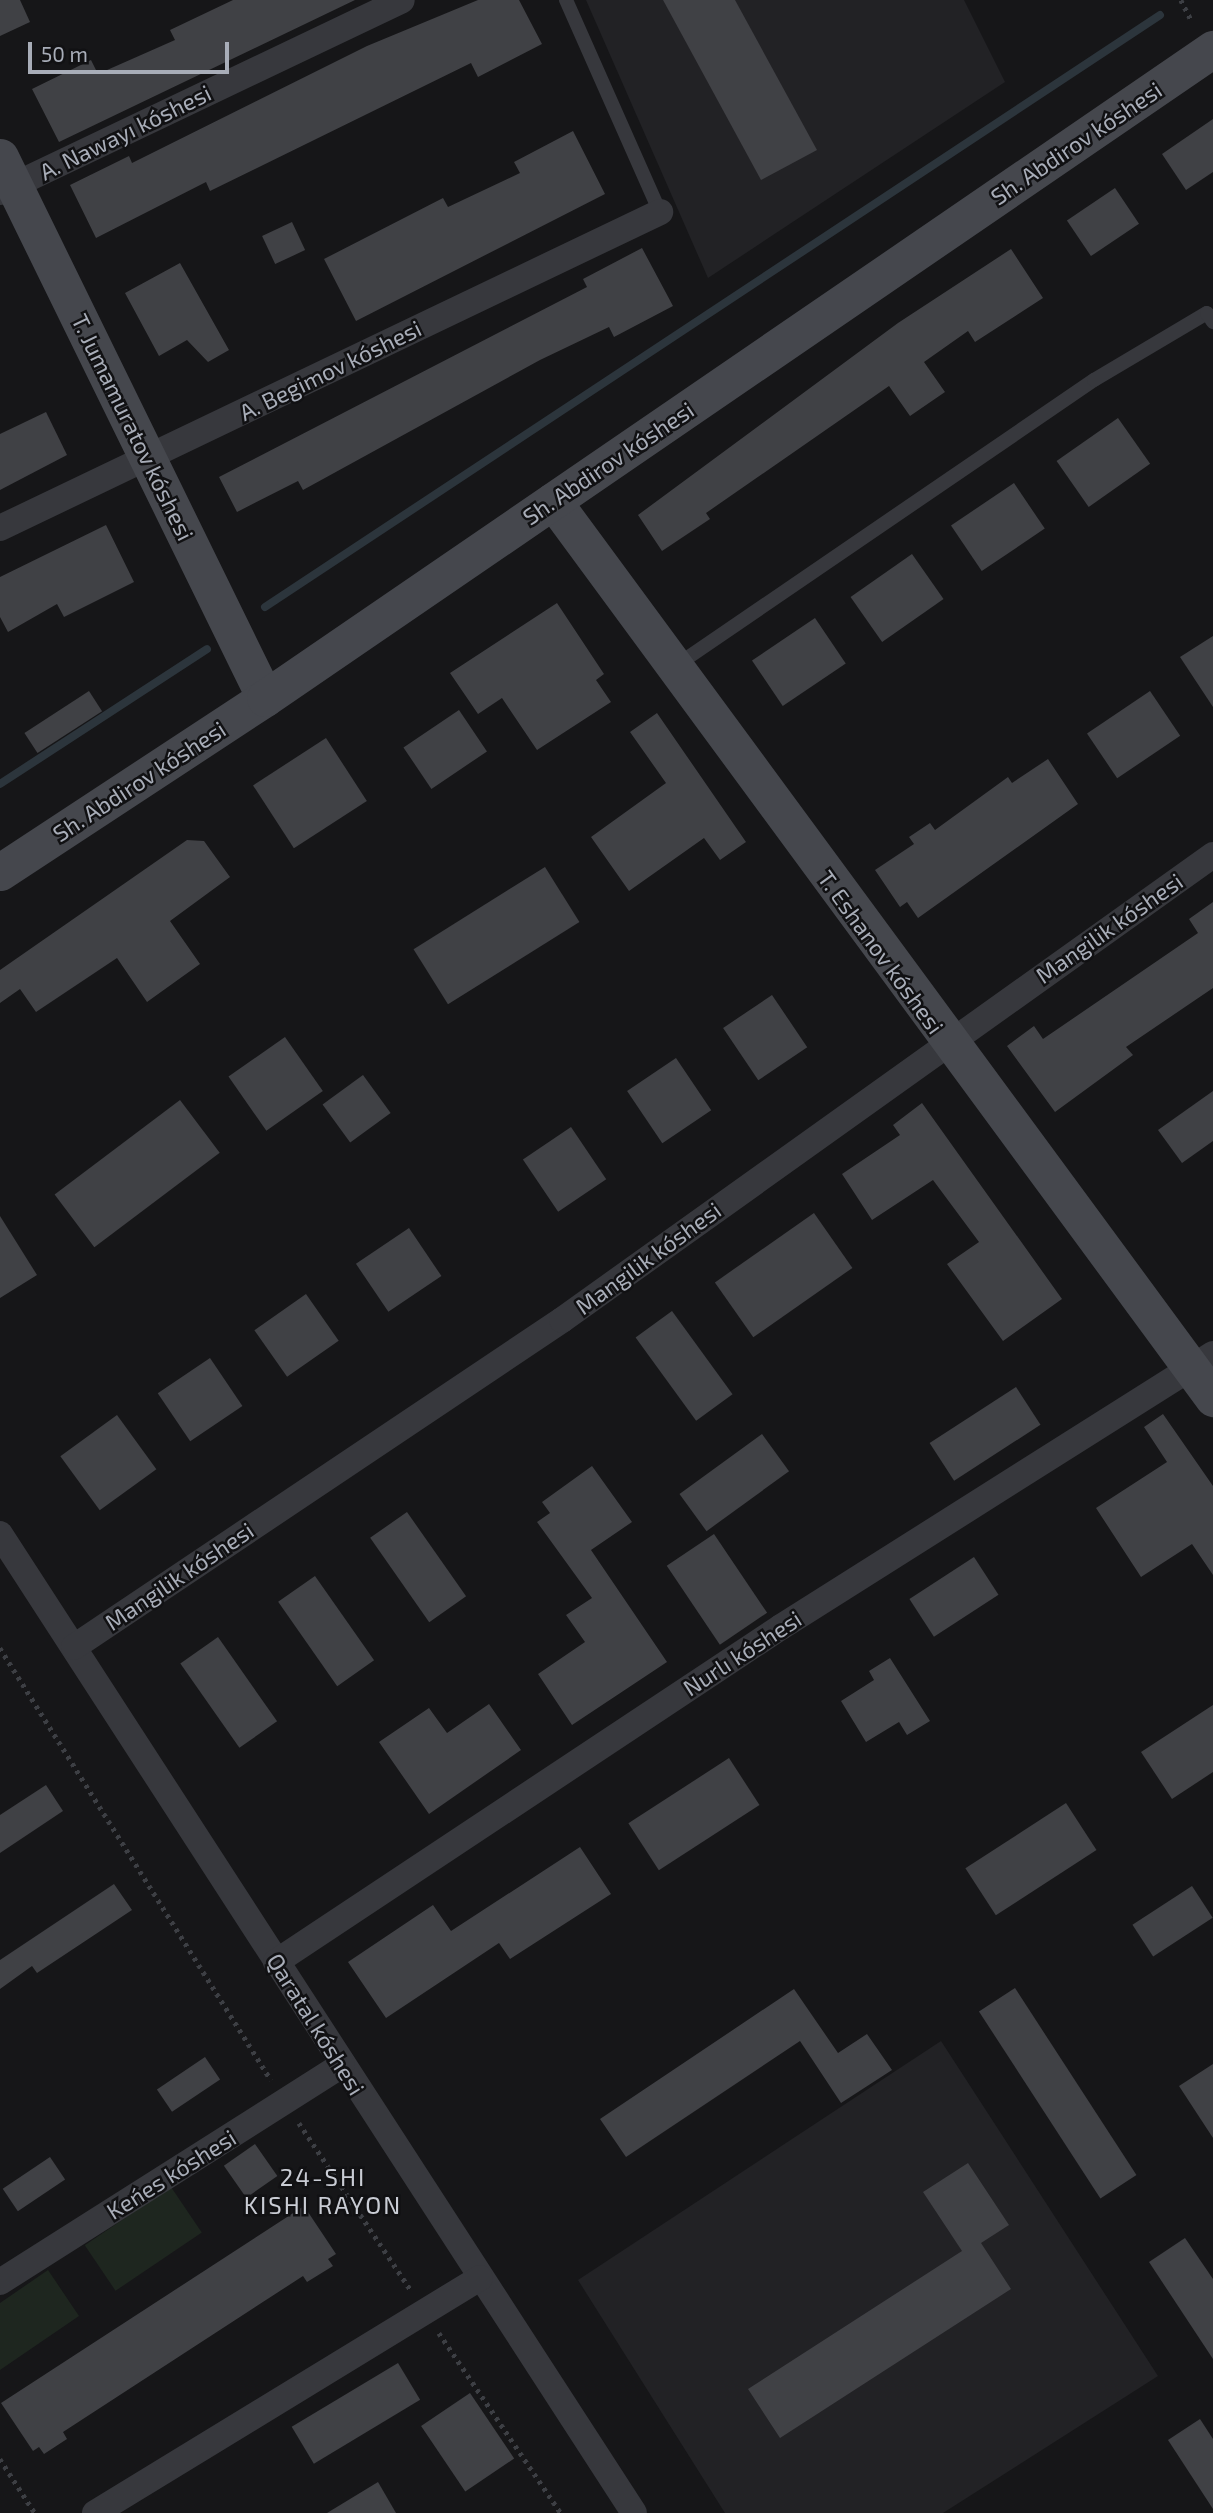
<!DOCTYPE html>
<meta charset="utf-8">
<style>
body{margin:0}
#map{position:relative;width:1213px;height:2513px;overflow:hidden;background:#161618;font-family:"Exo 2",sans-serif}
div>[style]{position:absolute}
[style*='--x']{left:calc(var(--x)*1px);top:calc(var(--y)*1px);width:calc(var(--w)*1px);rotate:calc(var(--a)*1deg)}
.built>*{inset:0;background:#222225}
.green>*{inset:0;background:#1e261f;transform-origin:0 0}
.stream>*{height:8px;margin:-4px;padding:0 4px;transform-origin:4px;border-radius:4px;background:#2c353c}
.building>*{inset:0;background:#404145;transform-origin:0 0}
.path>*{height:4.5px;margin-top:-2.25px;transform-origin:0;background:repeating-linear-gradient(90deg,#3d3f44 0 3.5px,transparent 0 8.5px)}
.lane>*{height:14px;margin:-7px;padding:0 7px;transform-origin:7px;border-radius:7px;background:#37383d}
.street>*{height:26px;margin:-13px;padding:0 13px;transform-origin:13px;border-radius:13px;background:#37383d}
.secondary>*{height:37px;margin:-18.5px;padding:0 18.5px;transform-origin:18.5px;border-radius:18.5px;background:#45474d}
span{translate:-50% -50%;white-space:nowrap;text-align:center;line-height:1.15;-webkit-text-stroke:5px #111113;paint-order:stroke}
.street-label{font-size:23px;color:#a8adb8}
.neighbourhood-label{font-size:24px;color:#c9ccd4;letter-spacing:2px}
.scale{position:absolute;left:28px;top:42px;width:201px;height:32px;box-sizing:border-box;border:4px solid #a8adb8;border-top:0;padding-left:9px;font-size:21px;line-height:24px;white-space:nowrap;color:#a8adb8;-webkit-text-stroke:5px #111113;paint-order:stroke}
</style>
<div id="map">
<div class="built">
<div style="clip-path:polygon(586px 0,964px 0,1005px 82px,708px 278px)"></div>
<div style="clip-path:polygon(941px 2041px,1158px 2376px,943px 2513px,725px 2513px,578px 2280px)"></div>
</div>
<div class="green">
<div style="left:171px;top:2187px;width:55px;height:104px;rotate:56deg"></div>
<div style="clip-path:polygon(48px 2270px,79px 2316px,0 2370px,0 2303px)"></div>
</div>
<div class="stream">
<div style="--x:265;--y:607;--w:1073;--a:-33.48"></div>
<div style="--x:0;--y:784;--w:247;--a:-33.1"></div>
</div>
<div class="building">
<div style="clip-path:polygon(0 0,20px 0,30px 22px,0 36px)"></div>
<div style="clip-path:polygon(233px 0,355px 0,59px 142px,32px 89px,91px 60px,98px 74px,175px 40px,170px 30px)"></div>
<div style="clip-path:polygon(478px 0,519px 0,542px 44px,478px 77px,471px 63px,210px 191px,206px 182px,96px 238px,70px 185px,129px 156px,132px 163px,367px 46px)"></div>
<div style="clip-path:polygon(663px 0,735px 0,817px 150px,761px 180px)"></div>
<div style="clip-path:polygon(1213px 119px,1213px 172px,1186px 190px,1162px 154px)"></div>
<div style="clip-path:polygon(573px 131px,605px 194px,356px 321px,324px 259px,443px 198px,448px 207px,520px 173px,514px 162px)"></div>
<div style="left:1115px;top:188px;width:43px;height:58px;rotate:56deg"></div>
<div style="left:292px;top:222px;width:31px;height:33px;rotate:65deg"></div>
<div style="clip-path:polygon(642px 248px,673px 306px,614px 337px,609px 327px,540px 360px,303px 490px,298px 481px,237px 512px,219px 477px,587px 287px,583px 279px)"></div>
<div style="clip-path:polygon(1011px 249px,1043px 298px,975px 342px,968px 331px,924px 362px,945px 392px,910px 416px,889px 386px,706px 513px,710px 519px,662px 551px,638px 515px,898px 323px)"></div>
<div style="clip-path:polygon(180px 263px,229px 350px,208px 362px,187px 340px,159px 356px,125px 293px)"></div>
<div style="clip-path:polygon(46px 412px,67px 455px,0 490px,0 434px)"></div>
<div style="left:1118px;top:418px;width:56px;height:75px;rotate:55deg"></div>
<div style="left:1014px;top:483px;width:55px;height:76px;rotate:56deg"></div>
<div style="clip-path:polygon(106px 525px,134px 582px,64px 617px,57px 604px,8px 632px,0 617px,0 577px)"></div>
<div style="left:912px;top:554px;width:55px;height:75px;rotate:55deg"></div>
<div style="clip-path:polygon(557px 603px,604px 674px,596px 680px,611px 702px,537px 750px,502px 698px,478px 714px,450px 673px)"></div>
<div style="left:815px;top:618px;width:55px;height:76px;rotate:56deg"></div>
<div style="clip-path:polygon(1213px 636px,1213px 707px,1180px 657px)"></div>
<div style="left:89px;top:691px;width:24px;height:77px;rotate:57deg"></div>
<div style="left:1150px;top:691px;width:54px;height:76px;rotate:56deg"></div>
<div style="left:459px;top:710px;width:50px;height:67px;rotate:56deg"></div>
<div style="clip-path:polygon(657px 713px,746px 842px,720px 860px,704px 838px,629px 891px,591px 837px,666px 783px,630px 732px)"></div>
<div style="left:326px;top:738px;width:75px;height:87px;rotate:57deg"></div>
<div style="clip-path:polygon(1048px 759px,1078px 804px,918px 918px,907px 902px,900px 907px,875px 870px,914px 844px,909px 837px,930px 823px,935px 830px,1008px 777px,1012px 783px)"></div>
<div style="clip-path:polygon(187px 840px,204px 841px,230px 877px,170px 921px,200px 964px,147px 1002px,117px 958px,36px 1012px,20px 989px,0 1003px,0 970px)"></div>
<div style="left:545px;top:867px;width:65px;height:155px;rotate:58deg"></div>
<div style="clip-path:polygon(1213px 902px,1213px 988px,1126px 1047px,1133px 1055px,1055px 1112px,1007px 1046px,1034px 1026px,1043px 1039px,1198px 933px,1189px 919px)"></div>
<div style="left:772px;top:995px;width:63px;height:59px;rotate:56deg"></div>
<div style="left:285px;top:1037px;width:66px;height:69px;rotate:55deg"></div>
<div style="left:676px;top:1058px;width:63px;height:59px;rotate:56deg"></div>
<div style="left:363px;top:1075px;width:47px;height:50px;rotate:54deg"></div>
<div style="clip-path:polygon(1213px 1091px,1213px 1141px,1182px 1163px,1158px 1130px)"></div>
<div style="left:180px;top:1100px;width:66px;height:157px;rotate:53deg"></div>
<div style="clip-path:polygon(922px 1103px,1062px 1299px,1003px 1341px,947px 1264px,979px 1242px,933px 1180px,872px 1220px,842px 1174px,900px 1135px,893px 1125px)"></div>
<div style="left:571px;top:1127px;width:63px;height:58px;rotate:56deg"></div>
<div style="left:814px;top:1213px;width:67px;height:121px;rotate:55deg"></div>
<div style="clip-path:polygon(0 1216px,37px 1275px,0 1298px)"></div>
<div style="left:409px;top:1228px;width:58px;height:64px;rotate:56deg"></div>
<div style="left:306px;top:1294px;width:57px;height:63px;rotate:55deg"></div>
<div style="left:672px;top:1311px;width:103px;height:45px;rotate:54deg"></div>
<div style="left:210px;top:1358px;width:58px;height:63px;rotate:56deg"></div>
<div style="left:1016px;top:1387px;width:45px;height:103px;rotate:57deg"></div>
<div style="clip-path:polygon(1163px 1414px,1213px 1486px,1213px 1575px,1192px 1544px,1141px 1577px,1096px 1508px,1167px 1462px,1144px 1427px)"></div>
<div style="left:117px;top:1415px;width:67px;height:70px;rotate:54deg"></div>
<div style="left:762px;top:1434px;width:46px;height:102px;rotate:54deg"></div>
<div style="clip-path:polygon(592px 1466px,632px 1522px,591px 1550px,667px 1662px,572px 1725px,538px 1674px,585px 1642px,566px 1615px,592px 1598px,537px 1522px,550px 1513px,542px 1502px)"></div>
<div style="left:407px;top:1512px;width:103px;height:45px;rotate:55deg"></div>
<div style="left:714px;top:1534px;width:95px;height:57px;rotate:56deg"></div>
<div style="left:974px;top:1557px;width:45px;height:77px;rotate:57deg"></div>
<div style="left:315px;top:1576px;width:103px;height:45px;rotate:55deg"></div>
<div style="left:218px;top:1637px;width:103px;height:46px;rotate:55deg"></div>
<div style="clip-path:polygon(890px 1658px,930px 1721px,907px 1735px,899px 1722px,866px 1742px,841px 1701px,874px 1680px,869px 1671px)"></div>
<div style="clip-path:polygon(489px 1704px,521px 1750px,429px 1814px,379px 1742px,429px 1708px,447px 1733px)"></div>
<div style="clip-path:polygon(1213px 1705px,1213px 1772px,1172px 1799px,1141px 1752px)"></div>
<div style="left:729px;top:1758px;width:56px;height:120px;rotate:57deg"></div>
<div style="clip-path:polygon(46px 1785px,63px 1811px,0 1853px,0 1815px)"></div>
<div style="left:1066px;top:1803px;width:56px;height:120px;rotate:57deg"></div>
<div style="clip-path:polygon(580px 1847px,611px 1894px,510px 1959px,499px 1943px,386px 2018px,348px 1962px,433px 1905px,451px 1931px)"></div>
<div style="clip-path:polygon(114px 1884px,132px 1910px,37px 1973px,32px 1966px,0 1989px,0 1960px)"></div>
<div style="left:1192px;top:1886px;width:38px;height:71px;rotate:57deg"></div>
<div style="left:1015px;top:1988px;width:223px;height:43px;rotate:57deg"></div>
<div style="clip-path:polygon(794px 1989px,838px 2053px,867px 2034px,892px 2070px,841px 2103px,800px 2041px,626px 2157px,600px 2119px)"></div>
<div style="left:205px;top:2057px;width:27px;height:58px;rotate:56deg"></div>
<div style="clip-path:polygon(1213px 2064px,1213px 2138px,1179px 2086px)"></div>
<div style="left:255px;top:2144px;width:39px;height:38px;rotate:55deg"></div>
<div style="left:50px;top:2157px;width:27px;height:57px;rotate:56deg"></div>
<div style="clip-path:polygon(968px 2163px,1009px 2225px,981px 2243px,1011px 2289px,780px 2438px,748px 2389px,962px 2251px,923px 2192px)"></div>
<div style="clip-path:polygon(304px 2206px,336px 2254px,328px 2259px,333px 2266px,307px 2282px,303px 2276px,63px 2432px,67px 2439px,44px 2454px,39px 2447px,33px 2451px,1px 2403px)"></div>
<div style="clip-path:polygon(1185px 2238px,1213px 2279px,1213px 2359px,1149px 2262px)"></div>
<div style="left:398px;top:2363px;width:43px;height:124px;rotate:59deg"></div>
<div style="left:470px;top:2393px;width:79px;height:59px;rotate:56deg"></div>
<div style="clip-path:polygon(1200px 2419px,1213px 2439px,1213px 2509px,1168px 2440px)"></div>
<div style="clip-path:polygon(378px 2482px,396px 2513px,327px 2513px)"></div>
</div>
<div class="path">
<div style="--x:1181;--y:0;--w:25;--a:63"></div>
<div style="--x:0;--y:1648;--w:510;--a:57.9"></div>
<div style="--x:299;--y:2123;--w:201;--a:56.2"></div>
<div style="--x:439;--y:2333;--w:217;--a:55.9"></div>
<div style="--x:0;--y:2459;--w:64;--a:57.1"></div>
</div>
<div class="lane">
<div style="--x:566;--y:0;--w:232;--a:66.1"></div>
<div style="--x:674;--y:667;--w:509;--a:-34.35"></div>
<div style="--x:1094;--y:380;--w:131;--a:-30.7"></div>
<div style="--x:1207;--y:313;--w:11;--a:56"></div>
</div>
<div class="street">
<div style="--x:0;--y:192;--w:445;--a:-25.5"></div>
<div style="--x:0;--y:528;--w:732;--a:-25.58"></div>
<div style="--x:0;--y:1534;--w:1166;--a:57.07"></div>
<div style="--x:74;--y:1647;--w:587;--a:-33.83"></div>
<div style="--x:562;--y:1320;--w:800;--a:-35.54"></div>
<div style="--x:276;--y:1962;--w:606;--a:-33.56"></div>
<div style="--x:781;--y:1627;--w:511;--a:-32.29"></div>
<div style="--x:0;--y:2282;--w:405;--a:-32.4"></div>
<div style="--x:95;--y:2513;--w:451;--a:-31.4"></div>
</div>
<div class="secondary">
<div style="--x:0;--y:157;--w:602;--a:63.9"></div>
<div style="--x:553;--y:501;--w:1114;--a:53.65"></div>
<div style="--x:0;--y:872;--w:317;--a:-33.3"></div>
<div style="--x:265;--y:698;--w:1149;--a:-34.4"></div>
</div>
<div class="street-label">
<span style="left:125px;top:132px;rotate:-26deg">A. Nawayı kóshesi</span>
<span style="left:1076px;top:143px;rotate:-34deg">Sh. Abdirov kóshesi</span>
<span style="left:330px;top:370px;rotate:-26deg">A. Begimov kóshesi</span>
<span style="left:133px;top:427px;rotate:64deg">T. Jumamuratov kóshesi</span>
<span style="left:608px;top:463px;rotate:-34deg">Sh. Abdirov kóshesi</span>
<span style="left:139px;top:781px;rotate:-33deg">Sh. Abdirov kóshesi</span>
<span style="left:1109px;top:928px;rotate:-35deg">Mangilik kóshesi</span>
<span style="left:881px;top:952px;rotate:54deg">T. Eshanov kóshesi</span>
<span style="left:648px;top:1258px;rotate:-36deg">Mangilik kóshesi</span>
<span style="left:179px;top:1576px;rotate:-34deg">Mangilik kóshesi</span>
<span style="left:742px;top:1653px;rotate:-33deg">Nurlı kóshesi</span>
<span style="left:316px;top:2024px;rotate:58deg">Qaratal kóshesi</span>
<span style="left:171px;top:2174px;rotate:-32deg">Keńes kóshesi</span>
</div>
<div class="neighbourhood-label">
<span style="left:323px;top:2191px">24-SHI<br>KISHI RAYON</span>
</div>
<div class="scale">50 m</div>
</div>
